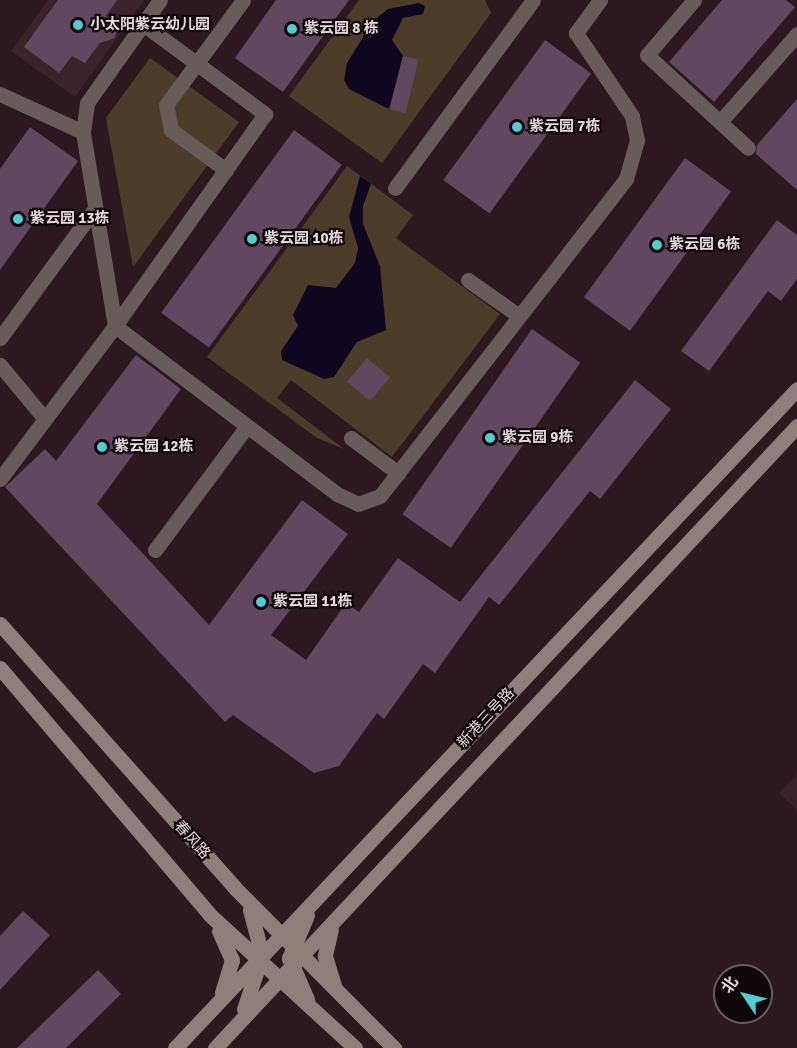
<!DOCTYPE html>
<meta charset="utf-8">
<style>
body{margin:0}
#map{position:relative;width:797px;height:1048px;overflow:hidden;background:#2d181f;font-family:Signika,"Noto Sans SC",sans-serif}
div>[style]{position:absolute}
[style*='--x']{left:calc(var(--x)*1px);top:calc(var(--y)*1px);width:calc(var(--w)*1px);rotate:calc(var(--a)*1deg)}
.built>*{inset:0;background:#3c222a}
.green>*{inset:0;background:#4e3c2b}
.water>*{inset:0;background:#0f061f}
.building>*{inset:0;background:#61475f;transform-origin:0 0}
.minor>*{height:15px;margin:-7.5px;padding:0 7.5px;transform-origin:7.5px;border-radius:7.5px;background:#675c59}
.secondary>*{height:15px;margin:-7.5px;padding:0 7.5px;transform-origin:7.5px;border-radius:7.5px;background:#907e7a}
.dots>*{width:16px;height:16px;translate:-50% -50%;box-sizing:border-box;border:3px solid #0f0709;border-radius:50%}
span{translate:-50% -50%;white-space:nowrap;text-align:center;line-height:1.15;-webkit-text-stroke:4.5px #0f0709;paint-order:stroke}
.poi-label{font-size:15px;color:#e5d7db;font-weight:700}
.left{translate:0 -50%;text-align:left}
.street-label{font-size:15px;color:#e5d7db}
.north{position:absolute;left:713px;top:964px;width:60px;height:60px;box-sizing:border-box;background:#0f0709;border:2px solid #655a5d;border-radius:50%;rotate:305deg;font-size:16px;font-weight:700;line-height:24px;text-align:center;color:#e5d7db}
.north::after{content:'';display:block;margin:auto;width:21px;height:27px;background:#51ccd4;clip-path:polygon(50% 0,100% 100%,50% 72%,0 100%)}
</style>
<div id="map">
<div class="built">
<div style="clip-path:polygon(48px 0,144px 0,75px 97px,11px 51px)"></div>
<div style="clip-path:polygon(797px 774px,797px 810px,779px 793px)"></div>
</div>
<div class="green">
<div style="clip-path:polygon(359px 0,485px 0,491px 13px,382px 163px,289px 96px)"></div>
<div style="clip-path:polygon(150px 58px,239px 122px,133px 267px,106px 118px)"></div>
<div style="clip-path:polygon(347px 166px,413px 215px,396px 238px,500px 314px,392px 457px,291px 380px,277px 398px,344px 449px,317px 438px,207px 357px)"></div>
</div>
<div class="water">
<div style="clip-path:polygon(419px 3px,425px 6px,423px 14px,403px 18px,392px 40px,403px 56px,389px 109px,349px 89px,344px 80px,347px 63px,373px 21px,388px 9px)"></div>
<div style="clip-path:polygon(360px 176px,371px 184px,363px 206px,363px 224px,380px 266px,386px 330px,357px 342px,334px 377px,324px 379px,282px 360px,281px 351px,298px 326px,293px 315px,308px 285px,336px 288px,355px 263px,358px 248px,349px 217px)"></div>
</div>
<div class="building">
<div style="clip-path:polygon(58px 0,117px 0,106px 16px,117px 29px,115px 38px,100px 43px,85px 63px,72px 56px,59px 73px,24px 47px)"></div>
<div style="clip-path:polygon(276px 0,349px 0,283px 92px,235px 58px)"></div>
<div style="clip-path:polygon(722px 0,786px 0,795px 7px,714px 102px,669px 62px)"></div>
<div style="left:545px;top:40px;width:57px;height:173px;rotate:36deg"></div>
<div style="left:403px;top:56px;width:16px;height:55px;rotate:14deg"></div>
<div style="clip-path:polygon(797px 99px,797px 190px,756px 154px,757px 145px)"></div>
<div style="clip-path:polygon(30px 127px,78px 161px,0 270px,0 169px)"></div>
<div style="left:294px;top:130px;width:59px;height:226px;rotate:36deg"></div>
<div style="left:685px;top:158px;width:57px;height:172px;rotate:36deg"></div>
<div style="clip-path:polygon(777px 220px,797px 235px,797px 279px,781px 301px,768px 291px,709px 371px,681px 351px)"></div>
<div style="left:532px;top:329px;width:59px;height:226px;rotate:35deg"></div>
<div style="clip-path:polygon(136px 355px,181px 389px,97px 504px,209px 625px,302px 500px,348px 534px,271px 635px,306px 660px,346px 603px,359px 612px,398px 558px,460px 602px,635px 380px,671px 409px,600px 499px,590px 491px,499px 605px,489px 597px,435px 673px,423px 664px,384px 719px,377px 713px,339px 766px,314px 773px,233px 715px,225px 722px,5px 487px,45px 449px,56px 461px)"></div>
<div style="left:367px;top:358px;width:30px;height:31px;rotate:40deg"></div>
<div style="clip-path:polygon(23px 911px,50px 935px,0 990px,0 936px)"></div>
<div style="clip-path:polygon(98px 970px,121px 994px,66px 1048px,17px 1048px)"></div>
</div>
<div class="minor">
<div style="--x:694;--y:0;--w:72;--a:130.5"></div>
<div style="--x:647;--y:55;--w:137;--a:42.6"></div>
<div style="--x:143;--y:24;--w:152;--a:36.4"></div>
<div style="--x:265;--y:114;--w:260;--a:125.3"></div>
<div style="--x:115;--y:326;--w:278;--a:37.1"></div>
<div style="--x:337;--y:494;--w:23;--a:25"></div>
<div style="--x:358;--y:504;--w:23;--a:-20"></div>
<div style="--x:380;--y:496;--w:401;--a:-52.2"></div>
<div style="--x:626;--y:179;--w:41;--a:-74.2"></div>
<div style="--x:637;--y:140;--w:25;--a:-102"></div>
<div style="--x:632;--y:116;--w:100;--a:-124"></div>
<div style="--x:576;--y:33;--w:41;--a:-54"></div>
<div style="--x:0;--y:94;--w:91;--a:24.6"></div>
<div style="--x:720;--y:122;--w:117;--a:-48.8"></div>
<div style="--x:226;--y:170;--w:68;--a:-144"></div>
<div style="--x:171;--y:130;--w:25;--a:-101"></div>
<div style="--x:166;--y:105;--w:130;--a:-53.7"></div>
<div style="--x:395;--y:188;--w:233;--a:-53.7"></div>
<div style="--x:468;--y:280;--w:62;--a:35.2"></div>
<div style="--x:0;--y:338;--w:161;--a:-53.8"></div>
<div style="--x:0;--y:365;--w:70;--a:50.2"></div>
<div style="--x:351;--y:438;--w:59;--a:36.7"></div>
<div style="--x:0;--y:479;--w:191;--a:-53.1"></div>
<div style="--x:115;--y:326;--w:197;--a:-99.4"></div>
<div style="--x:83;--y:132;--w:29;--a:-82"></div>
<div style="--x:87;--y:103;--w:126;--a:-54.7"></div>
<div style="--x:155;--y:550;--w:154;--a:-53.4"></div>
</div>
<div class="secondary">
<div style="--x:0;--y:624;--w:353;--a:48.3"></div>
<div style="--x:235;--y:888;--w:226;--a:45.2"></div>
<div style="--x:0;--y:668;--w:324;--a:49.6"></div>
<div style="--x:210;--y:915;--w:197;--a:42.5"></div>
<div style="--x:307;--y:915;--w:47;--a:112.7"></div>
<div style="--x:289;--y:958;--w:45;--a:66.3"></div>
<div style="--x:331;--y:929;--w:28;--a:103"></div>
<div style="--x:325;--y:956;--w:31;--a:73"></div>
<div style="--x:219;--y:931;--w:32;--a:66"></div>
<div style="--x:232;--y:960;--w:34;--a:107"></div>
<div style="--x:244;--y:1009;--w:57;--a:-71.6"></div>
<div style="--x:262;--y:955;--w:47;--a:-104.9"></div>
<div style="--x:175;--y:1048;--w:906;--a:-46.65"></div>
<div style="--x:215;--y:1048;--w:852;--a:-46.9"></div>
</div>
<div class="dots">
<div style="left:78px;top:25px;background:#51ccd4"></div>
<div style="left:292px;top:29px;background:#51ccd4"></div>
<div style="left:517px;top:127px;background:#51ccd4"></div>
<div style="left:18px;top:219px;background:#51ccd4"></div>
<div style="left:252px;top:239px;background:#51ccd4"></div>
<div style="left:657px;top:245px;background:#51ccd4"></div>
<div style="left:490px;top:438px;background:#51ccd4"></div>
<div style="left:102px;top:447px;background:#51ccd4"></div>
<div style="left:261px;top:602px;background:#51ccd4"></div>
</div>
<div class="poi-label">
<span class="left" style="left:90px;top:25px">小太阳紫云幼儿园</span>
<span class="left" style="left:304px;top:29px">紫云园 8 栋</span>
<span class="left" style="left:529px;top:127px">紫云园 7栋</span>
<span class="left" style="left:30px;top:219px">紫云园 13栋</span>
<span class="left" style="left:264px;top:239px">紫云园 10栋</span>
<span class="left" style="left:669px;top:245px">紫云园 6栋</span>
<span class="left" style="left:502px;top:438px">紫云园 9栋</span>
<span class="left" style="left:114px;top:447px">紫云园 12栋</span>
<span class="left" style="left:273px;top:602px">紫云园 11栋</span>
</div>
<div class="street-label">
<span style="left:486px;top:718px;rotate:-47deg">新港三号路</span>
<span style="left:192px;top:840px;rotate:48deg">春风路</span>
</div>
<div class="north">北</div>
</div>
